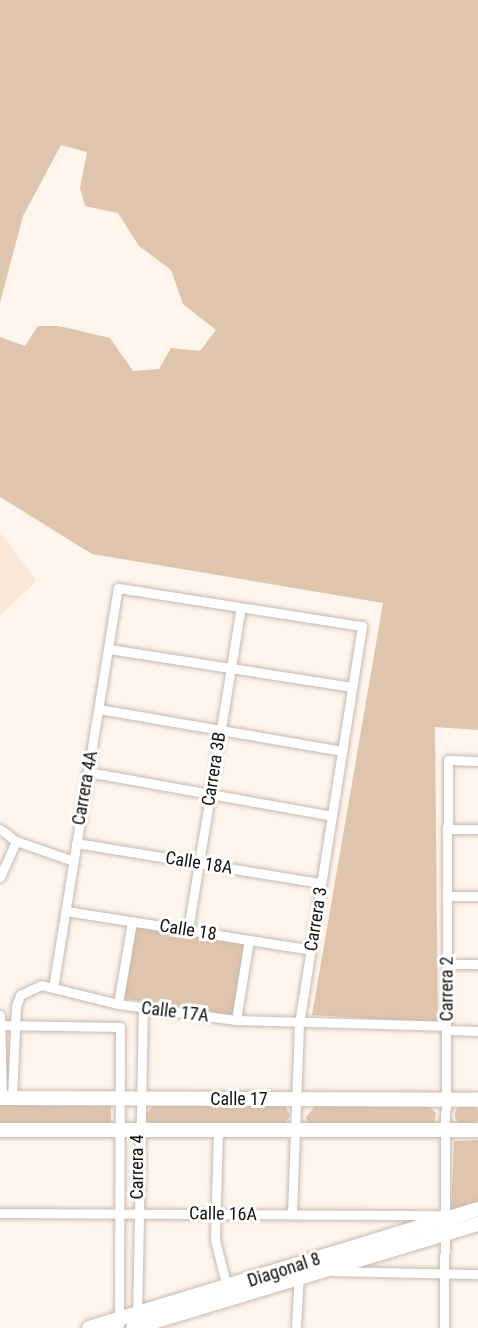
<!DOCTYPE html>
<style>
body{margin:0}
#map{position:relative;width:478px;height:1328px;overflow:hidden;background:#fff5ed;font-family:"Roboto Condensed",sans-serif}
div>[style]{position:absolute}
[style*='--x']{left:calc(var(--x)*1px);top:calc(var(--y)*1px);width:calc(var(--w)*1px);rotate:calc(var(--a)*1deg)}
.built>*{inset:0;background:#fae7d7}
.green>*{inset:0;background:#e0c5ae;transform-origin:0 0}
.round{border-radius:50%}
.roads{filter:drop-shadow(0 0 2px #c6bab0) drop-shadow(0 0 2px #c6bab0)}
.street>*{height:9px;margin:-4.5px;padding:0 4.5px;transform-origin:4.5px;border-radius:4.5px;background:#fff}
.secondary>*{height:14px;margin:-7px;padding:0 7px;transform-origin:7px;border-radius:7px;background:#fff}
span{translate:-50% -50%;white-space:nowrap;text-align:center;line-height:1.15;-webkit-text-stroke:6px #fff;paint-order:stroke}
.street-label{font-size:18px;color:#130f0c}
</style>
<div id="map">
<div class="built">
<div style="clip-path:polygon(0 533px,37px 581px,0 615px)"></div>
</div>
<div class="green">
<div style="clip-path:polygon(0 0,478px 0,478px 730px,435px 727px,438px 1023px,312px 1015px,383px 603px,92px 554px,0 497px,0 337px,25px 346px,38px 326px,59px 326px,110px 338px,133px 371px,159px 369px,171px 348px,200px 351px,216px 330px,183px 304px,171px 270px,139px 246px,118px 213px,85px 206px,80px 188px,87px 152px,61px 145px,23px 216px,0 303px)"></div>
<div style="left:133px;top:924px;width:115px;height:75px;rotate:9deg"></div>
<div class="round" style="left:455px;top:1103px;width:24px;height:24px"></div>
<div style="left:111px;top:1103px;width:23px;height:111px;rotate:90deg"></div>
<div style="clip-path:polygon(154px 1104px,284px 1105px,290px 1115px,284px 1125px,151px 1125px,145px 1116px)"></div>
<div style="clip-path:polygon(428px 1105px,436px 1113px,434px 1124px,308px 1124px,306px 1117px,315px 1106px)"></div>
<div style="clip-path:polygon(478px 1140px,478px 1204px,451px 1212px,454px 1141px)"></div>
</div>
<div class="roads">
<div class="street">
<div style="--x:109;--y:649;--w:246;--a:8.9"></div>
<div style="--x:99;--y:709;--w:247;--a:9.8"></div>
<div style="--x:88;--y:772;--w:248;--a:10.2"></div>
<div style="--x:0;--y:829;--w:20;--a:37"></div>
<div style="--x:16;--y:841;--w:60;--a:19.3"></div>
<div style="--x:447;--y:829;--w:31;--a:0"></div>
<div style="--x:76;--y:843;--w:248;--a:9.3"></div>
<div style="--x:0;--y:877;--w:39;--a:-66"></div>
<div style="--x:447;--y:896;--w:31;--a:0"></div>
<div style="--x:66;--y:911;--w:248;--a:9"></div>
<div style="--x:188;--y:930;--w:326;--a:-80.7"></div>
<div style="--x:447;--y:964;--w:31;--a:0"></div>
<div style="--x:53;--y:988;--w:405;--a:-80.8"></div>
<div style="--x:118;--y:588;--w:247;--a:8.9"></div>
<div style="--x:362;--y:626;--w:402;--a:99"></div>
<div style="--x:299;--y:1023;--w:191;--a:92.1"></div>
<div style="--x:118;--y:1004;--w:84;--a:-80.4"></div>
<div style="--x:0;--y:1015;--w:83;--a:88.6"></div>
<div style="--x:236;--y:1020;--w:81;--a:-80.8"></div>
<div style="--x:0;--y:1025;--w:120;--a:1"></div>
<div style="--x:120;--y:1027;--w:301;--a:90.2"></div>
<div style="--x:446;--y:1030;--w:32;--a:2"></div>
<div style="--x:12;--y:1098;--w:92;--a:-87.5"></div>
<div style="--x:16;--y:1006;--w:12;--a:-70"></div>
<div style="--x:20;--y:995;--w:23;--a:-25"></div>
<div style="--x:41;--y:985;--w:79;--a:13.9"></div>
<div style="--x:118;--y:1004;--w:119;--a:7.7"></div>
<div style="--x:236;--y:1020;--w:210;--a:1.6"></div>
<div style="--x:218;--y:1130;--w:110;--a:91.6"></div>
<div style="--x:215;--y:1240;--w:53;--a:75.7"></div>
<div style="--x:0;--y:1213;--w:445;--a:0.3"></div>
<div style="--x:333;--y:1271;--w:145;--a:1.2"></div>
<div style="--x:137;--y:1318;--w:310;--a:-88.9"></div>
<div style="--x:296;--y:1328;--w:55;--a:-86.9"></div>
<div style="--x:444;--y:1328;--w:568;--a:-89.6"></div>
<div style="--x:448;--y:760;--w:30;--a:2"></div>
</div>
<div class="secondary">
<div style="--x:0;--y:1098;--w:478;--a:0.2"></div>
<div style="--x:0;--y:1130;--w:478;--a:0"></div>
<div style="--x:89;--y:1328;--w:407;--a:-17"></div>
<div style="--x:133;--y:1328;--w:360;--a:-16.8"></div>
</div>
</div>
<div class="street-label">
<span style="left:214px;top:769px;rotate:-81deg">Carrera 3B</span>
<span style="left:85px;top:788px;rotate:-80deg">Carrera 4A</span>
<span style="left:199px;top:863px;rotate:9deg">Calle 18A</span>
<span style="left:316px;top:919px;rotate:-81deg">Carrera 3</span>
<span style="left:188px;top:930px;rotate:9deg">Calle 18</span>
<span style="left:447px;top:989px;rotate:-90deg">Carrera 2</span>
<span style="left:175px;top:1012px;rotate:7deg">Calle 17A</span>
<span style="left:239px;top:1099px">Calle 17</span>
<span style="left:137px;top:1167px;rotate:-90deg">Carrera 4</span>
<span style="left:223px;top:1214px;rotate:1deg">Calle 16A</span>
<span style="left:284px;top:1270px;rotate:-18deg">Diagonal 8</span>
</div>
</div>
